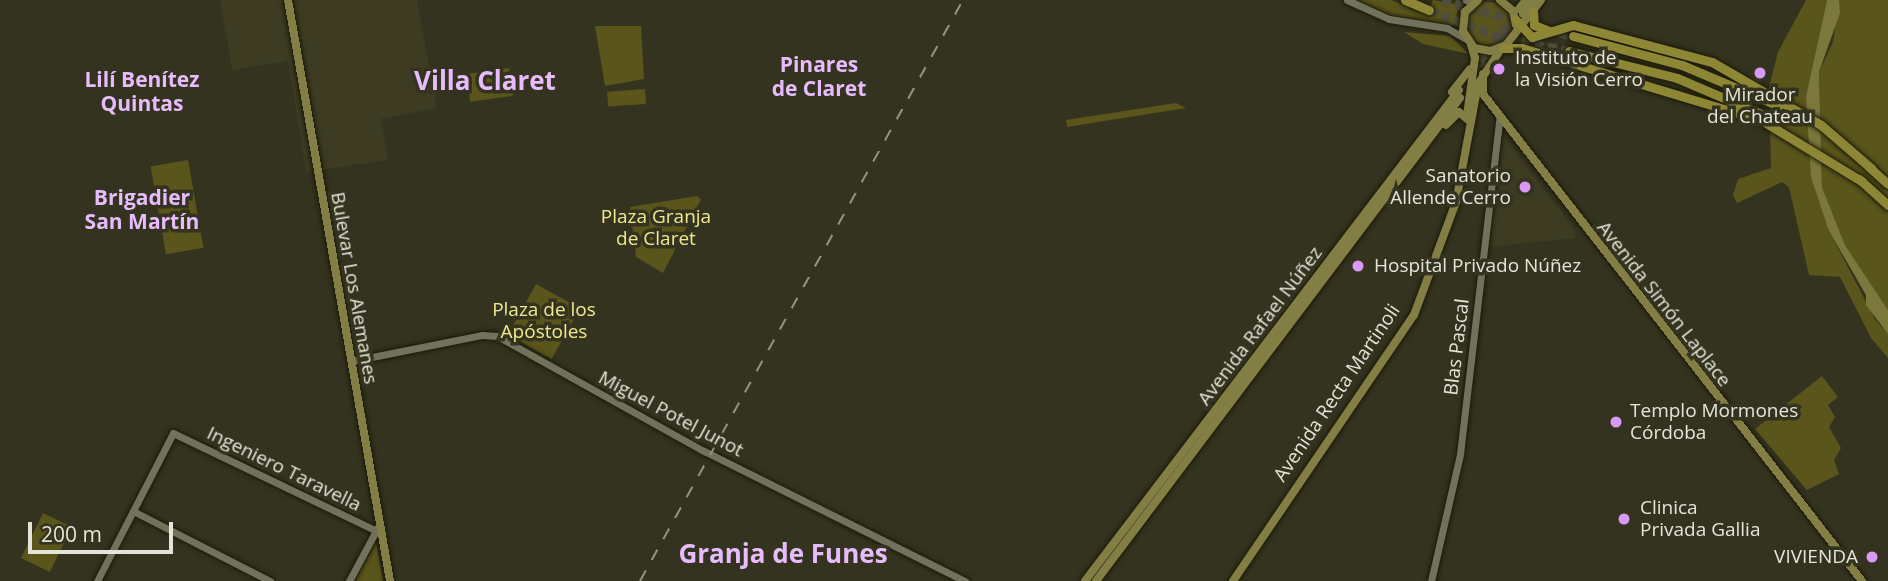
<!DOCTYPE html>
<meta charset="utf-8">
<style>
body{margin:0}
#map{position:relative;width:1888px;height:581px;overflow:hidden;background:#343320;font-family:"Open Sans",sans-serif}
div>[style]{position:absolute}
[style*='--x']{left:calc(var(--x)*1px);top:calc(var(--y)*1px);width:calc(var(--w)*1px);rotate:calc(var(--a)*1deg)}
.built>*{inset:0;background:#3d3b22}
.green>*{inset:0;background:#5a551b;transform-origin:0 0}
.round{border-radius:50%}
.water>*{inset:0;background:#7c773a}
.primary-tunnel>*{height:8px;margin-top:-4px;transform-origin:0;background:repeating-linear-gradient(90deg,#4f4e3c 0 8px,transparent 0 12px)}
.highway-tunnel>*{height:9px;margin-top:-4.5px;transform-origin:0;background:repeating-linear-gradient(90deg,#4f4e3c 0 9px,transparent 0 13.5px)}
.roads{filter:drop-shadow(0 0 2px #1c1a08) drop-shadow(0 0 2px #1c1a08)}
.secondary>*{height:7px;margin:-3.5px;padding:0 3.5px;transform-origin:3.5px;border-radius:3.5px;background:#72715c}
.primary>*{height:8px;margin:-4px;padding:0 4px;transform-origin:4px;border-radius:4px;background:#827e44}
.highway>*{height:9px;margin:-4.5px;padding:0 4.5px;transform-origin:4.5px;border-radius:4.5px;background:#8d8634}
.rail>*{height:2px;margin-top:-1px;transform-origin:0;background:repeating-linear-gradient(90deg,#959484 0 12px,transparent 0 24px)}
.dots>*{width:19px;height:19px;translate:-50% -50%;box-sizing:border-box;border:4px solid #343320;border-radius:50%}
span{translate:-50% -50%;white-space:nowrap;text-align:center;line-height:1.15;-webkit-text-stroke:7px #343320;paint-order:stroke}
.poi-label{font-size:19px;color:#e5e4d8}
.left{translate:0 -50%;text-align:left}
.right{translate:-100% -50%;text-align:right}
.park-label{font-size:19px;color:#f0e88d}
.street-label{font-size:19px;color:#e5e4d8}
.neighbourhood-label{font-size:21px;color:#e7bcfd;font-weight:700}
.district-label{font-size:26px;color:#e7bcfd;font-weight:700}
.scale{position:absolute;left:28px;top:522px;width:145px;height:32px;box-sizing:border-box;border:4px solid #e5e4d8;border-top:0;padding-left:9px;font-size:21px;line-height:24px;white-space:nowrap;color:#e5e4d8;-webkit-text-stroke:5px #343320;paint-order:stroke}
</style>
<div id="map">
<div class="built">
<div style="clip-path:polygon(220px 0,417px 0,437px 108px,381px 119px,388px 160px,306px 172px,288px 61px,232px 70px)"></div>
<div style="clip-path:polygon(1503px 135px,1575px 230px,1575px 238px,1488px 247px)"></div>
</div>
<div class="green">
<div style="clip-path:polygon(1355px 0,1391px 0,1427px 15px,1433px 0,1459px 5px,1454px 25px,1397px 18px)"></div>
<div style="clip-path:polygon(1806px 0,1827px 0,1806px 96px,1811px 150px,1829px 231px,1875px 319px,1888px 334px,1888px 358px,1871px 338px,1840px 277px,1809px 275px,1789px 187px,1782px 182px,1737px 203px,1733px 195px,1738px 179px,1771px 168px,1769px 87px,1778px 52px)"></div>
<div style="clip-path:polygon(1839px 0,1888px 0,1888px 310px,1845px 245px,1822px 187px,1819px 72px,1833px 42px)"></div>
<div class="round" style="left:1467px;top:2px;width:44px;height:44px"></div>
<div style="clip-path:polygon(595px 26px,641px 26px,644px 79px,605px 86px)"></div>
<div style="clip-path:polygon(1404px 32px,1450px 36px,1469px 54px,1423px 44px)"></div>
<div style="left:509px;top:68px;width:28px;height:43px;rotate:82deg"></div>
<div style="left:645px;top:89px;width:15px;height:38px;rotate:86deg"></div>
<div style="clip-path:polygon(1176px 103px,1186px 108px,1067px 127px,1066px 120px)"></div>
<div style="left:188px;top:160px;width:89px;height:38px;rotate:80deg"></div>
<div style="clip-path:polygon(697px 196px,701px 199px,663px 273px,636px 257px,630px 207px)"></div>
<div style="left:536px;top:284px;width:50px;height:58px;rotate:29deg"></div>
<div style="clip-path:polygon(1822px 376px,1838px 397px,1828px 405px,1835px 417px,1829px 427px,1841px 448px,1834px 460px,1839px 474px,1807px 490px,1755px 429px)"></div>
<div style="left:43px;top:513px;width:32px;height:50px;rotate:26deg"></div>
<div style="clip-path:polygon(376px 542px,383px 581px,355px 581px)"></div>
</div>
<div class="water">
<div style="clip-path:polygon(1827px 0,1839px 0,1840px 13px,1819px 72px,1822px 187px,1845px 245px,1888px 310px,1888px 334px,1866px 305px,1866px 295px,1829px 231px,1811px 177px,1806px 96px)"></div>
</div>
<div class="primary-tunnel">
<div style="--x:1459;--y:90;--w:98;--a:-53.7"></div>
<div style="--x:1460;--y:98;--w:99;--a:-53.2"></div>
</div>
<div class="highway-tunnel">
<div style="--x:1442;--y:0;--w:136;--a:15.4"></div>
<div style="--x:1429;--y:10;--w:71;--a:20.7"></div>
<div style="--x:1495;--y:35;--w:76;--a:12.2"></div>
</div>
<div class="roads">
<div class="secondary">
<div style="--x:1347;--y:0;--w:46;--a:24.3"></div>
<div style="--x:1389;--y:19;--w:59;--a:8.8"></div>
<div style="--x:1447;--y:28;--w:22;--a:30"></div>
<div style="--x:1466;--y:0;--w:8;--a:23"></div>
<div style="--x:352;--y:361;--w:133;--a:-11.3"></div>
<div style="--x:482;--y:335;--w:15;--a:4"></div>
<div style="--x:497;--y:336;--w:237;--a:29.1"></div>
<div style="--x:704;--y:451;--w:292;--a:26.5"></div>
<div style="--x:133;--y:511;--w:154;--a:27.1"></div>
<div style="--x:97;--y:581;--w:166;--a:-62.8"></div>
<div style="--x:173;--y:433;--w:231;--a:25.7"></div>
<div style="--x:349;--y:581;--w:61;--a:-61.8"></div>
<div style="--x:1431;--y:581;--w:130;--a:-77.1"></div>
<div style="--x:1460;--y:454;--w:341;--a:-83.3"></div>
</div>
<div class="primary">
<div style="--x:288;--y:0;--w:590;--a:80.04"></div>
<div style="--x:1478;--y:0;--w:18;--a:137"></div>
<div style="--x:1465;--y:12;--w:19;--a:96"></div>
<div style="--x:1463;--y:31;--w:20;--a:57"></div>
<div style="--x:1474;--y:48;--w:17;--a:10"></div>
<div style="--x:1491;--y:51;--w:16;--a:-22"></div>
<div style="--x:1506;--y:45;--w:57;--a:-52.1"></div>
<div style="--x:1500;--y:0;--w:17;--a:40"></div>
<div style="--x:1513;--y:11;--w:14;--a:78"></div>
<div style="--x:1519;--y:9;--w:11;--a:-52"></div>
<div style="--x:1523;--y:14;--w:17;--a:-54"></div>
<div style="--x:1483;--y:74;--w:20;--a:90"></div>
<div style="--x:1483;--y:94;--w:617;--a:52.11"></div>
<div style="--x:1452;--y:92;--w:29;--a:-52"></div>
<div style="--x:1467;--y:115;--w:58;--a:-82"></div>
<div style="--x:1475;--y:58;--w:14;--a:-107"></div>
<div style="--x:1446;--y:125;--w:18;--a:-45"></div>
<div style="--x:1459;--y:112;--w:11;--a:41"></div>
<div style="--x:1085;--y:581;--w:617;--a:-52.7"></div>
<div style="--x:1096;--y:581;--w:605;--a:-53"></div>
<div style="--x:1233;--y:581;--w:322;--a:-55.8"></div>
<div style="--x:1414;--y:315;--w:121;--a:-69.6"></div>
<div style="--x:1456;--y:202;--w:120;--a:-79.4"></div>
<div style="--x:1478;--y:84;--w:42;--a:-56.7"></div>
</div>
<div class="highway">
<div style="--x:1405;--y:0;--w:26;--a:23"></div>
<div style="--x:1533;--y:11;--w:14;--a:86"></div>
<div style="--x:1534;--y:25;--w:16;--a:22"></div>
<div style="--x:1515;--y:19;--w:25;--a:47"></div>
<div style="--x:1532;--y:37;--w:43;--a:-16.3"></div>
<div style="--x:1573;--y:25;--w:144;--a:14.9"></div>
<div style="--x:1712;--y:62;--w:126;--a:30"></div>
<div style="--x:1821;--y:125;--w:67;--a:40.8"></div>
<div style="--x:1573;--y:36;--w:113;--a:14.9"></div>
<div style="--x:1682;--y:65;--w:105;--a:22.9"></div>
<div style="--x:1503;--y:48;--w:19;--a:0"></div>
<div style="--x:1522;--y:48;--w:250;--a:16.8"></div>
<div style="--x:1761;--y:120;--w:119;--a:31.3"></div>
<div style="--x:1569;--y:51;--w:111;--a:14"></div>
<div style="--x:1677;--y:78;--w:104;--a:23.1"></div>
<div style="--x:1869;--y:167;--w:25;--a:42"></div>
<div style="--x:1859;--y:179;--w:39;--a:42"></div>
</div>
</div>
<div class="rail">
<div style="--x:640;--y:581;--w:665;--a:-60.93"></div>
</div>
<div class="dots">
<div style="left:1499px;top:69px;background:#d99af7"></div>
<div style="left:1760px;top:73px;background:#d99af7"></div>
<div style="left:1525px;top:187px;background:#d99af7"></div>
<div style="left:1358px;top:266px;background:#d99af7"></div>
<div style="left:1616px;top:422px;background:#d99af7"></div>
<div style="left:1624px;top:519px;background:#d99af7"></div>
<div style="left:1872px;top:557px;background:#d99af7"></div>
</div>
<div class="poi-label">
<span class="left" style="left:1515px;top:69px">Instituto de<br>la Visión Cerro</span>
<span style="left:1760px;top:106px">Mirador<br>del Chateau</span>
<span class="right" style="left:1511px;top:187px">Sanatorio<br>Allende Cerro</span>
<span class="left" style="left:1374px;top:266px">Hospital Privado Núñez</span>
<span class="left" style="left:1630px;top:422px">Templo Mormones<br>Córdoba</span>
<span class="left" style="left:1640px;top:519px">Clinica<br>Privada Gallia</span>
<span class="right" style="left:1858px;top:557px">VIVIENDA</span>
</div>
<div class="park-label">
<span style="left:656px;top:228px">Plaza Granja<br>de Claret</span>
<span style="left:544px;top:321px">Plaza de los<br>Apóstoles</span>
</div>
<div class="street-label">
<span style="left:354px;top:288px;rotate:80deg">Bulevar Los Alemanes</span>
<span style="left:1664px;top:304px;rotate:52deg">Avenida Simón Laplace</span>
<span style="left:1260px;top:326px;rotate:-53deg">Avenida Rafael Núñez</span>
<span style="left:1457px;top:347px;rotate:-83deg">Blas Pascal</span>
<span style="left:1337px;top:393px;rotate:-56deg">Avenida Recta Martinoli</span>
<span style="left:671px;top:414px;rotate:28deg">Miguel Potel Junot</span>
<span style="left:284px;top:469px;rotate:26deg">Ingeniero Taravella</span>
</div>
<div class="neighbourhood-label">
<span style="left:819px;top:76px">Pinares<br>de Claret</span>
<span style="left:142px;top:91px">Lilí Benítez<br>Quintas</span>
<span style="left:142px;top:209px">Brigadier<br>San Martín</span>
</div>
<div class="district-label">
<span style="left:485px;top:81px">Villa Claret</span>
<span style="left:783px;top:554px">Granja de Funes</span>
</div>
<div class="scale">200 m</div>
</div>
